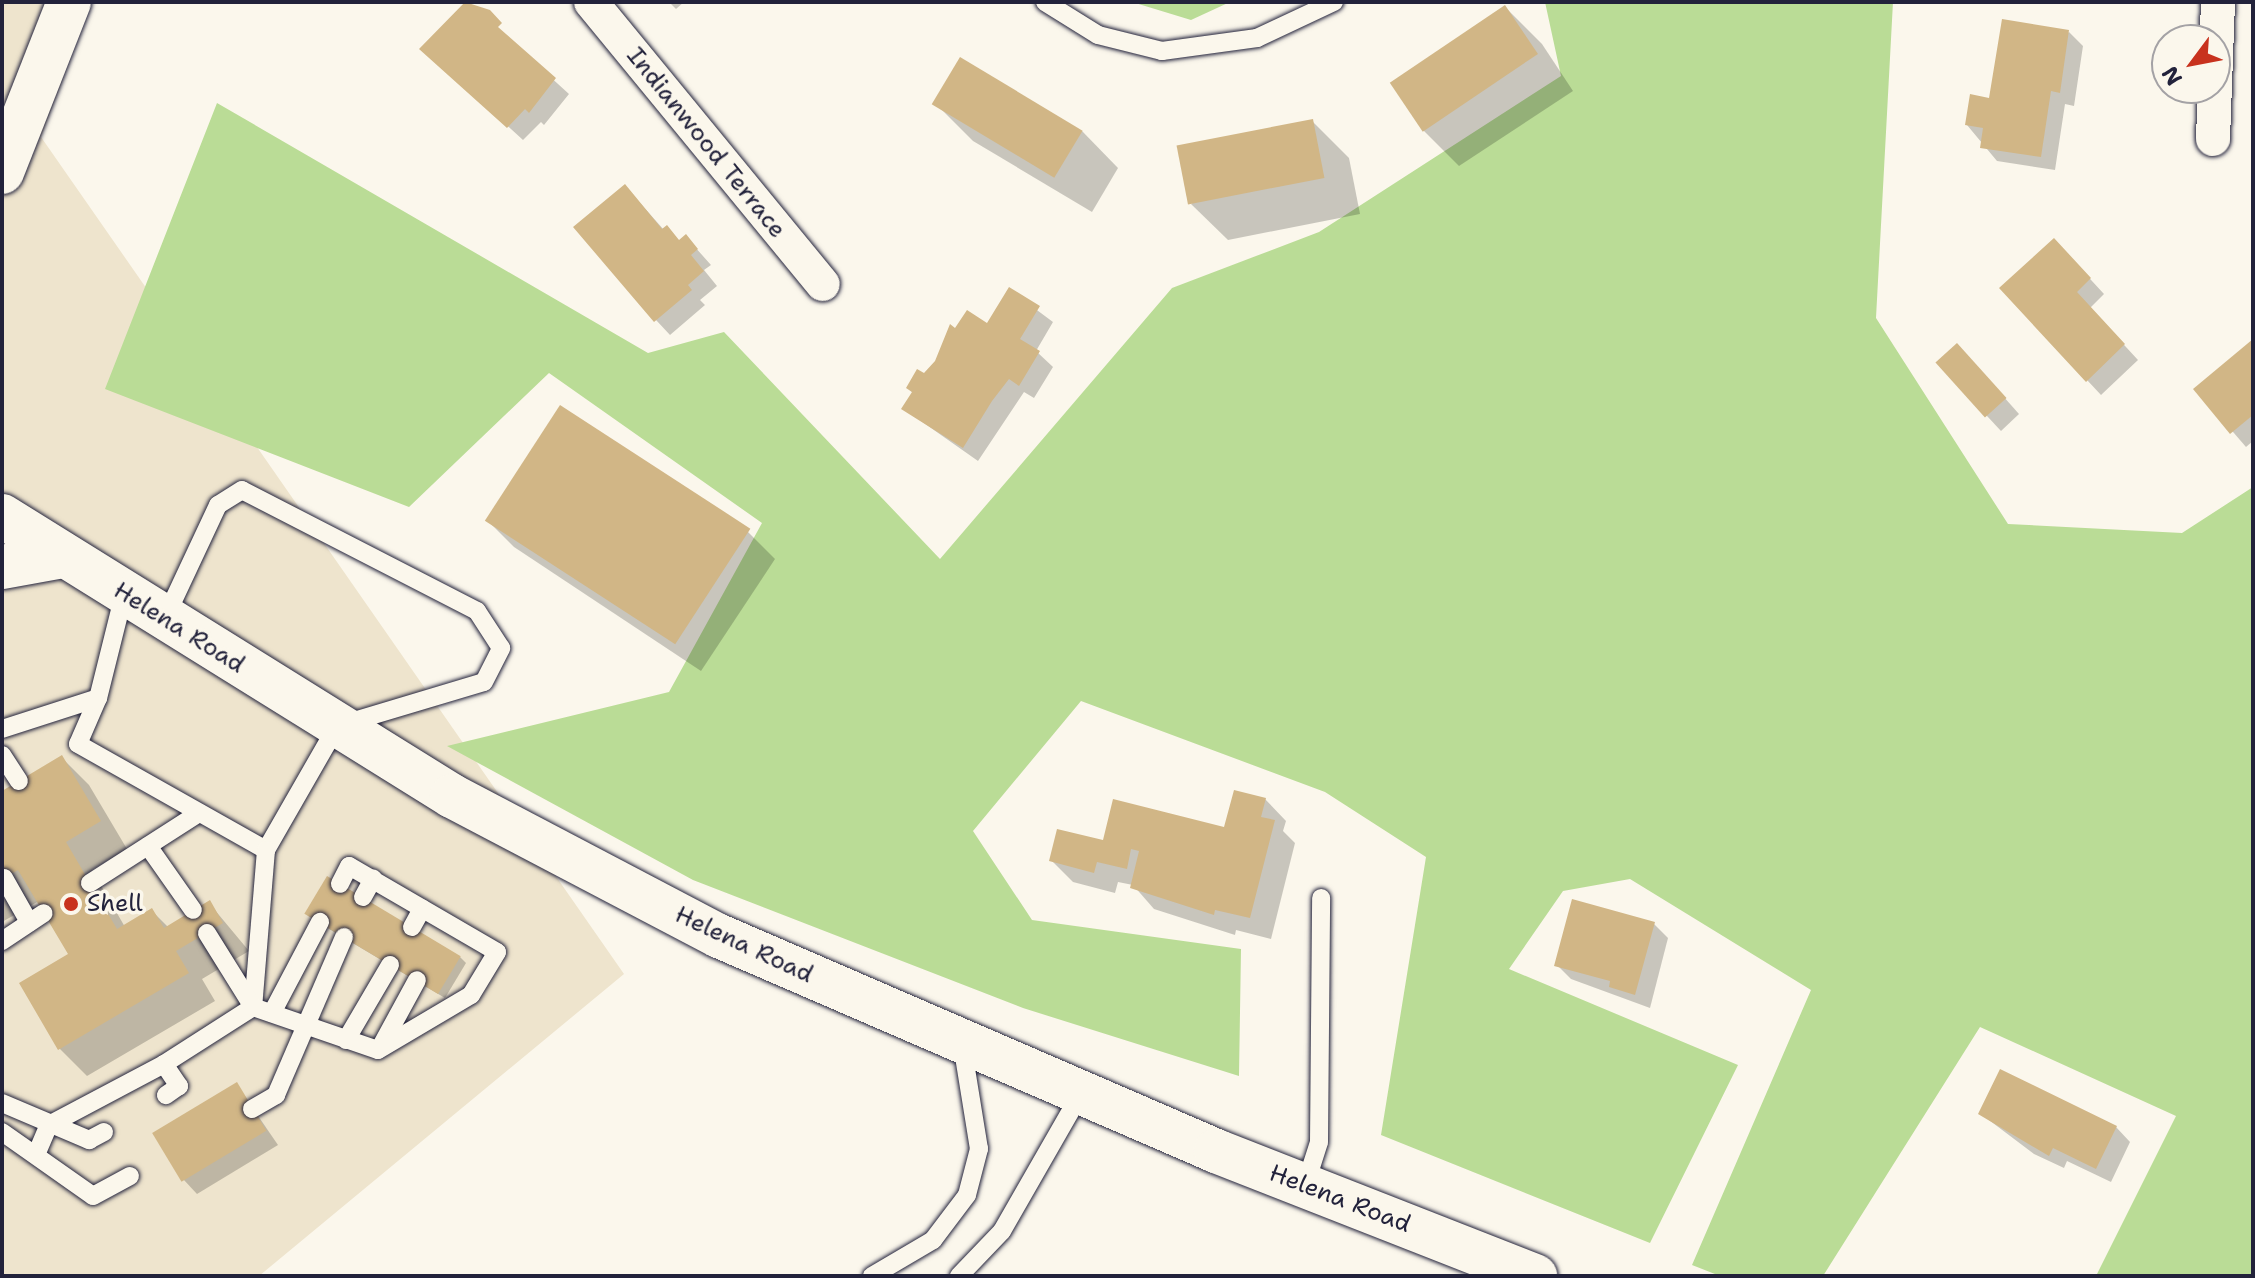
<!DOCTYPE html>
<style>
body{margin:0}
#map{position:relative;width:2255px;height:1278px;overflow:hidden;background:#fbf7ec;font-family:"Shantell Sans",sans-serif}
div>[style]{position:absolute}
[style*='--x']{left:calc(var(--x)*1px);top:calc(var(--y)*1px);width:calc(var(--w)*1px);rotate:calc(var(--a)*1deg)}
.built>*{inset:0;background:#eee4cd}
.green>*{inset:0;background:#badc96}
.shadow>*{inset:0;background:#0003}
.building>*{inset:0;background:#d1b686;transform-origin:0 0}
.roads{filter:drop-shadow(0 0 2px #22223b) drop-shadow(0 0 2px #22223b)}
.lane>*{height:18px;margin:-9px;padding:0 9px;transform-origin:9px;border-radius:9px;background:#fbf7ec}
.street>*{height:34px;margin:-17px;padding:0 17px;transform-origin:17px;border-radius:17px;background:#fbf7ec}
.secondary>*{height:44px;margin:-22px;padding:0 22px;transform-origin:22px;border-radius:22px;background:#fbf7ec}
.dots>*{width:22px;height:22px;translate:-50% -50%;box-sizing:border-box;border:4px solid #fbf7ec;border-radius:50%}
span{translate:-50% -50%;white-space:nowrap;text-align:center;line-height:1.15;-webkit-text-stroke:7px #fbf7ec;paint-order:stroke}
.street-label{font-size:24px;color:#22223b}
.poi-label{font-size:24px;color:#22223b}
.left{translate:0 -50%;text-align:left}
.frame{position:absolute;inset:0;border:4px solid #22223b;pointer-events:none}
.north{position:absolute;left:2151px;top:24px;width:80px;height:80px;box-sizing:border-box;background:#fbf7ec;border:2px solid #a4a2a5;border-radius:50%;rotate:238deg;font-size:22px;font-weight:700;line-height:32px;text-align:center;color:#22223b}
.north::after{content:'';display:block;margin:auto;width:28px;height:36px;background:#c8321e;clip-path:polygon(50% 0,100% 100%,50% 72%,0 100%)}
</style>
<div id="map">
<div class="built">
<div style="clip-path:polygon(2px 2px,92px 2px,41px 137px,624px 974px,259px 1276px,2px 1276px)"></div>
</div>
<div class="green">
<div style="clip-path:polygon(1132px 2px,1230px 2px,1191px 20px)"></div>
<div style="clip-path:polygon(1545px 2px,1893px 2px,1876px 318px,2008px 524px,2182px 533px,2253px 487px,2253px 1276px,2096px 1276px,2176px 1116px,1980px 1027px,1823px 1276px,1720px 1276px,1692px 1265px,1811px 990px,1630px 879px,1563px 891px,1509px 969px,1738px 1065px,1650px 1243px,1381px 1135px,1426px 857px,1325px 792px,1081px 701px,973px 831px,1032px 920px,1241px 949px,1239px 1076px,1023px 1008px,693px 880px,447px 746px,669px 692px,762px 523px,549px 373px,409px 507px,105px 389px,217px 103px,648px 353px,724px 332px,940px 559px,1172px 288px,1319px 232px,1561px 76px)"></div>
</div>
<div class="shadow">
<div style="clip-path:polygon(468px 2px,569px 94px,544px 125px,541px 122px,523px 140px,422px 48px)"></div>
<div style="clip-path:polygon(669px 2px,684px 2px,676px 9px)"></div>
<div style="clip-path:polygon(1505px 7px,1542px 44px,1573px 91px,1459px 166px,1422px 129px)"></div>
<div style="clip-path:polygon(2069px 32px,2083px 46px,2074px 106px,2065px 104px,2055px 170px,1997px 161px,1967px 125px)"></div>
<div style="clip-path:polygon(936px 104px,1082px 131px,1118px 168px,1092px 212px,973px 141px)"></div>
<div style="clip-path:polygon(1312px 121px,1349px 158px,1360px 214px,1228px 240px,1191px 204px)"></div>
<div style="clip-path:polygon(625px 186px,664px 230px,680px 241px,686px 237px,711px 265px,704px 270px,717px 286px,700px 300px,705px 305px,670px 335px,656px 320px)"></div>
<div style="clip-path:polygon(2068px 255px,2104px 294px,2090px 308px,2138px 360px,2101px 395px,2087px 380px)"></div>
<div style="clip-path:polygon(1010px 290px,1053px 322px,1036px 351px,1053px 367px,1034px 398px,1024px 392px,978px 461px,904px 409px,913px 393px,908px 388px,937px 362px,956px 331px,988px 325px)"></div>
<div style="clip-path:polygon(2253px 341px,2253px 441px,2246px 447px,2196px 389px)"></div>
<div style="clip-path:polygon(1971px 360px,2019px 414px,2001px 431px,1987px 416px)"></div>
<div style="clip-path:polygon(560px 408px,748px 532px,775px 559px,701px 671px,514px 547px,487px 520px)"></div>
<div style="clip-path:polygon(62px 758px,89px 785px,127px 849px,92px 870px,125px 927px,152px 911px,168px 927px,209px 903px,249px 951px,202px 979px,215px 1001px,87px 1076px,60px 1049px,70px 955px,39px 901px,2px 922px,2px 793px)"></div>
<div style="clip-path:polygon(1265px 799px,1286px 821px,1283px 831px,1295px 843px,1271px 939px,1236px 930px,1235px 935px,1154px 909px,1133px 885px,1118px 882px,1115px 893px,1073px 882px,1052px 861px,1105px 843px,1226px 829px)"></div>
<div style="clip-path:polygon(314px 920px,460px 957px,466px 963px,445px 998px)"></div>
<div style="clip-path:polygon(1654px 924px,1668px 938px,1650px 1008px,1571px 979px,1557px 965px)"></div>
<div style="clip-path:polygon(237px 1085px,278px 1145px,197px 1194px,183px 1179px)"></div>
<div style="clip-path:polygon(1981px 1114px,2116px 1127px,2130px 1142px,2111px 1182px,2067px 1161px,2064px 1168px,2034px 1154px)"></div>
</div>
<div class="building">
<div style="clip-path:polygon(465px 2px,490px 10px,502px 23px,498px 27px,556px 78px,529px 113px,525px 109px,507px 128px,419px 49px)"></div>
<div style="left:1505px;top:5px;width:59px;height:139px;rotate:56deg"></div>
<div style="clip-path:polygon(2002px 19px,2069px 30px,2060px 93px,2051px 91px,2041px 157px,1980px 148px,1983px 128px,1965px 125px,1970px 94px,1989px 98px)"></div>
<div style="left:960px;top:57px;width:143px;height:55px;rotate:31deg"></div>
<div style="left:1313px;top:119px;width:60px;height:139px;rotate:79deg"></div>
<div style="clip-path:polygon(625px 184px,662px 229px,667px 225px,679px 240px,686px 234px,698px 249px,691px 255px,704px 271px,688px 285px,692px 290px,654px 322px,573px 227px)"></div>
<div style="clip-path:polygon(2054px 238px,2091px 278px,2077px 292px,2125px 344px,2086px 382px,1999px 288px)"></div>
<div style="clip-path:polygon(1009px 287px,1040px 306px,1020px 339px,1040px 351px,1019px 386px,1009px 379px,992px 401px,963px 448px,901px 409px,912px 392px,906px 388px,917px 369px,924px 373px,935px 361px,950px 324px,955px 328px,967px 310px,987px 323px)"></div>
<div style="clip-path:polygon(2253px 339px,2253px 415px,2230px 434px,2193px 389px)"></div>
<div style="left:1957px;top:343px;width:74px;height:29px;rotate:48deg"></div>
<div style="left:560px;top:405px;width:227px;height:138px;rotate:33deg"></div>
<div style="clip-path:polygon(62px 755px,101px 821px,66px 842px,117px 929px,152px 908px,164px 928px,210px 900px,223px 923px,176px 951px,189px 973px,58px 1050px,19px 983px,68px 954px,18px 870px,2px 879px,2px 791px)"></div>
<div style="clip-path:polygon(1234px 790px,1266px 798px,1261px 817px,1275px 820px,1250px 918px,1215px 910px,1214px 915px,1130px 888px,1139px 851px,1131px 849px,1127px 869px,1097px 862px,1094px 873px,1049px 861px,1057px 829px,1103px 840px,1113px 799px,1224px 827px)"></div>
<div style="left:327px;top:876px;width:156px;height:44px;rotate:31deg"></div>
<div style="clip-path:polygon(1572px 899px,1655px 922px,1635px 995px,1609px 987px,1610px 981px,1554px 966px)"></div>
<div style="clip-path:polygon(2000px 1069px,2117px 1126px,2096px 1169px,2053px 1148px,2049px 1156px,1978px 1114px)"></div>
<div style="left:237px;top:1082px;width:57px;height:99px;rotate:59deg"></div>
</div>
<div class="roads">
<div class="lane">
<div style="--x:1045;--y:2;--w:62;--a:31.9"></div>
<div style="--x:1098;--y:35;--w:66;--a:14"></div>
<div style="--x:1162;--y:51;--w:96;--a:-7.8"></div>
<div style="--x:1257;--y:38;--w:85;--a:-25.1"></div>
<div style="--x:124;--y:594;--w:107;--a:104"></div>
<div style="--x:98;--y:698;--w:50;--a:113.5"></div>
<div style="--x:78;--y:744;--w:216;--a:29.4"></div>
<div style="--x:266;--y:850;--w:143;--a:-60.2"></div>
<div style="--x:337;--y:726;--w:153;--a:-16.7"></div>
<div style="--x:484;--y:682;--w:38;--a:-63"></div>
<div style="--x:501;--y:648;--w:44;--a:-123"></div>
<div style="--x:477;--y:611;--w:264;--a:-152.8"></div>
<div style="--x:242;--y:490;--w:28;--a:148"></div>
<div style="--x:218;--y:505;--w:125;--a:115.1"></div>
<div style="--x:2;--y:729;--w:101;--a:-17.9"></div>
<div style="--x:2;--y:755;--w:31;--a:57"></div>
<div style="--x:148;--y:846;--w:78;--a:54.9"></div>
<div style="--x:266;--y:850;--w:158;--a:94.7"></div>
<div style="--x:253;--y:1007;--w:132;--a:19"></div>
<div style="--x:378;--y:1050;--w:108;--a:-30.6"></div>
<div style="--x:471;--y:995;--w:50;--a:-58.8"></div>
<div style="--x:497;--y:952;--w:171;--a:-149.8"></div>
<div style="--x:349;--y:866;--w:20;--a:117"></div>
<div style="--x:4;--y:878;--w:51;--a:60.4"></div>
<div style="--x:90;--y:883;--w:130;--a:-32.7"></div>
<div style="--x:363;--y:897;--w:21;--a:-61"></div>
<div style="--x:412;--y:927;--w:21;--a:-61"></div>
<div style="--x:2;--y:941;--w:50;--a:-33.7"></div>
<div style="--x:272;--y:1013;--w:103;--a:-62.2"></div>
<div style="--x:346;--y:1040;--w:87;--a:-59.6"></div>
<div style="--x:380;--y:1048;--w:77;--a:-61.4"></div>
<div style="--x:164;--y:1064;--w:27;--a:56"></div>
<div style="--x:179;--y:1086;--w:16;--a:145"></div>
<div style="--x:2;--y:1103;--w:95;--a:23"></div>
<div style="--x:89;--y:1140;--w:17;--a:-28"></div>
<div style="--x:252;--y:1109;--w:28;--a:-30"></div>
<div style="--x:276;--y:1095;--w:172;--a:-66.7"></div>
<div style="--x:2;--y:1132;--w:111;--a:35.1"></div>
<div style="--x:93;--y:1196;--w:42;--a:-28.4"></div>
<div style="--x:36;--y:1155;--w:33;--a:-67"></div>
<div style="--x:49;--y:1125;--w:130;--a:-27.9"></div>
<div style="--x:164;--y:1064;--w:106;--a:-32.6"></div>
<div style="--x:253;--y:1007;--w:87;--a:-121.9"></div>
<div style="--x:1305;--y:1186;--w:46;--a:-72.3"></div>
<div style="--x:1319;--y:1142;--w:244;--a:-89.5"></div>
<div style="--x:872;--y:1276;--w:71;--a:-30.5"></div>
<div style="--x:933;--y:1240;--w:56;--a:-52.9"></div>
<div style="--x:967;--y:1195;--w:48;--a:-75.4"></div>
<div style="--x:979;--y:1149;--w:106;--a:-99.2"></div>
<div style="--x:959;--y:1276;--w:62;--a:-46.3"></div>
<div style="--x:1002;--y:1231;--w:159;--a:-60.2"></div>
</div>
<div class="street">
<div style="--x:591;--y:2;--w:365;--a:50.6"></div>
<div style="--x:2213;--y:139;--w:137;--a:-87.9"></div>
</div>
<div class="secondary">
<div style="--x:2;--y:172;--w:183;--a:-68.5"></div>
<div style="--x:2;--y:516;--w:530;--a:31.89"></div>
<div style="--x:452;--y:796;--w:301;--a:27.7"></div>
<div style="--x:719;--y:936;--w:542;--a:23.39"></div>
<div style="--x:1216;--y:1151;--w:343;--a:21.4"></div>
<div style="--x:2;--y:567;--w:63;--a:-10.1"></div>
</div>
</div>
<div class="dots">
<div style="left:71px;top:904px;background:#c8321e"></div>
</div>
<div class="street-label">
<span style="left:706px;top:143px;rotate:51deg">Indianwood Terrace</span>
<span style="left:179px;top:628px;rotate:32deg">Helena Road</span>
<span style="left:744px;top:945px;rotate:25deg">Helena Road</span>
<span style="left:1340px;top:1199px;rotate:21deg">Helena Road</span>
</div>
<div class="poi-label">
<span class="left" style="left:87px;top:904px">Shell</span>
</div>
<div class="frame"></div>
<div class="north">N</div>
</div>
